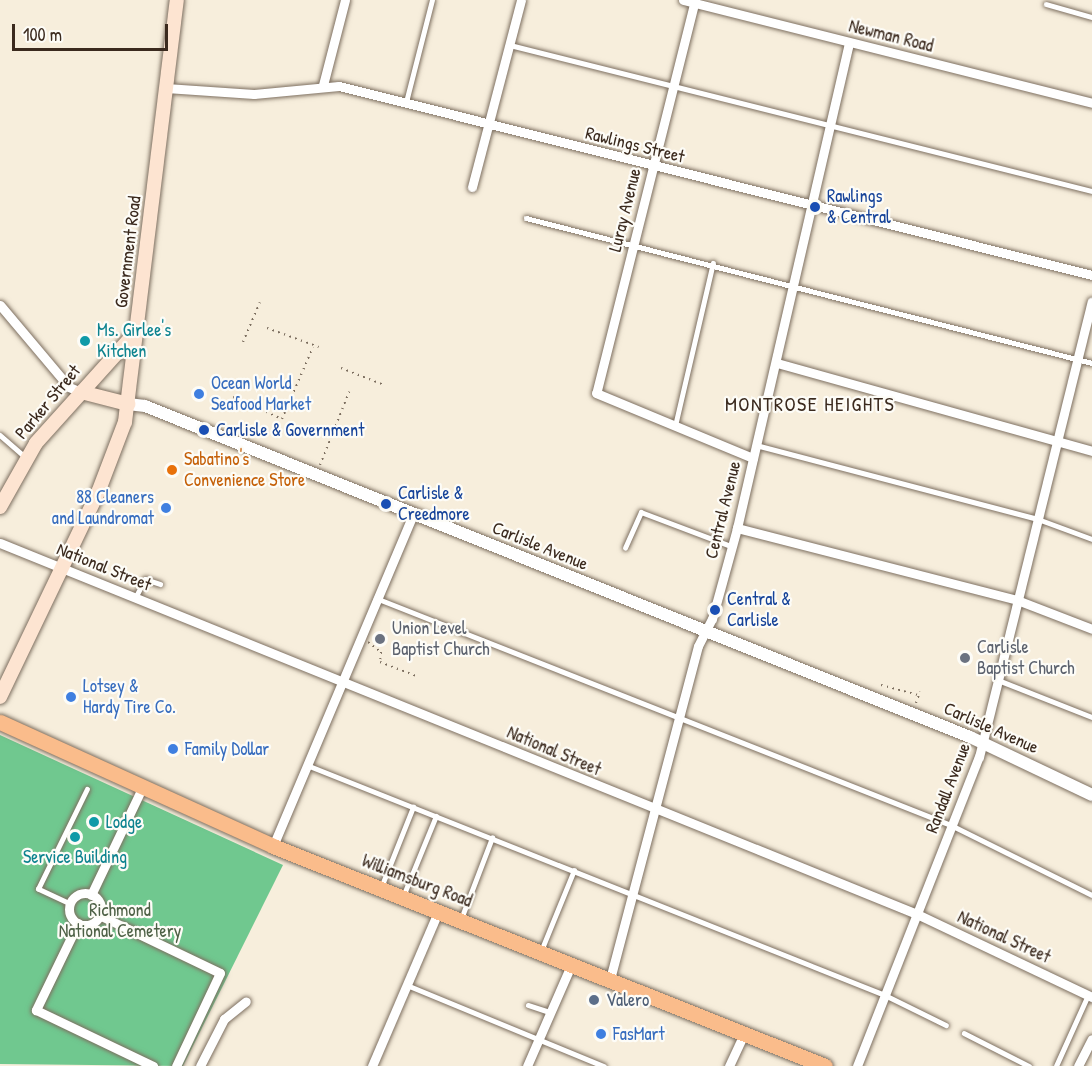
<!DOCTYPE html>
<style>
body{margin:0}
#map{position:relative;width:1092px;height:1066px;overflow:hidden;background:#f7eedc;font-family:"Patrick Hand",sans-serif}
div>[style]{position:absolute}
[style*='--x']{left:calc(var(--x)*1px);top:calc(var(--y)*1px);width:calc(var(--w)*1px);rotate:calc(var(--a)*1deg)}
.green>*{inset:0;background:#70c88f}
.path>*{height:2px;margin-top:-1px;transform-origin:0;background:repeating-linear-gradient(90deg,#7d6f60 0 1.5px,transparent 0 6px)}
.roads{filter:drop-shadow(0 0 2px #7d6f60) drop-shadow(0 0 2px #7d6f60)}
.service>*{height:4.5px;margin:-2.25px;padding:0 2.25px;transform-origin:2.25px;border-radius:2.25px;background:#fff}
.minor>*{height:9px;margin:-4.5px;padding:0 4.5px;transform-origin:4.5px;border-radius:4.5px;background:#fff}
.minor>.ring{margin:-4.5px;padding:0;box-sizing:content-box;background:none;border:9px solid #fff;border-radius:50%}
.tertiary>*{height:12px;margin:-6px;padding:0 6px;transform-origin:6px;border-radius:6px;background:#fff}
.secondary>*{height:14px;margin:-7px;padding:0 7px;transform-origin:7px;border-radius:7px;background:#fde4d1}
.primary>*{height:15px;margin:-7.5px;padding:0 7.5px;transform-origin:7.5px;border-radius:7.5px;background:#fabc8b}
.dots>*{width:16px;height:16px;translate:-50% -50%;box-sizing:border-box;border:3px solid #fdfcf7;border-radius:50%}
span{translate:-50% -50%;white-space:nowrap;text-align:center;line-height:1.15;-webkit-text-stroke:4.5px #fdfcf7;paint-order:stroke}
.street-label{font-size:18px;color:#3b2a1e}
.transit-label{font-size:18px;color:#164399}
.left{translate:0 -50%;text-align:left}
.culture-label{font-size:18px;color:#0d838f}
.shop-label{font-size:18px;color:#366cbe}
.right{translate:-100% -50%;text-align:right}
.food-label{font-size:18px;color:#c56008}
.worship-label{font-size:18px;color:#5b616d}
.park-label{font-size:18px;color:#4e6146}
.service-label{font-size:18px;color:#4e5e75}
.neighbourhood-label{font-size:20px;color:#3b2a1e;letter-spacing:1.5px}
.scale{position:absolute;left:12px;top:24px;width:156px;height:27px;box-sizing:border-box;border:3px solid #3b2a1e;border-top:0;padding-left:8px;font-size:18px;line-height:21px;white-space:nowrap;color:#3b2a1e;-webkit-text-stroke:4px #fdfcf7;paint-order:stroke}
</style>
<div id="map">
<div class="green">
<div style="clip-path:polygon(0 735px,283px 865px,183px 1066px,0 1064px)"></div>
</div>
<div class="path">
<div style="--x:267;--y:328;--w:55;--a:20.1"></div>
<div style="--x:243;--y:342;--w:43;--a:-67"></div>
<div style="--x:341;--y:368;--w:46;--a:21.6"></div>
<div style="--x:233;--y:397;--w:54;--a:24.2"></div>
<div style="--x:282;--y:419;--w:78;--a:-66.7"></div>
<div style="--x:320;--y:465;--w:79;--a:-68.3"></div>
<div style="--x:368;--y:642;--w:16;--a:38"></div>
<div style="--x:381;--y:652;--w:10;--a:96"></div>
<div style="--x:380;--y:662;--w:40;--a:21"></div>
<div style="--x:881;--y:685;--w:39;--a:15"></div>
<div style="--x:916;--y:703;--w:12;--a:-70"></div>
</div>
<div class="roads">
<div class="service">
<div style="--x:1046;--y:4;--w:48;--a:15.8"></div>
<div style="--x:510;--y:45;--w:600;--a:14.08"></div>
<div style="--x:406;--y:102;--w:105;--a:-75.7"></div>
<div style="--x:526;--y:218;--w:584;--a:14.37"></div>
<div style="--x:675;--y:426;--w:167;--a:-76.9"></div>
<div style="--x:0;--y:435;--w:33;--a:41"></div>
<div style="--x:756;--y:445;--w:292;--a:14.7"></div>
<div style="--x:1038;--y:519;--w:58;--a:20.3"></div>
<div style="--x:625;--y:548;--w:39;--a:-66"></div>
<div style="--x:641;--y:512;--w:96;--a:20.7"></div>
<div style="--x:135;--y:598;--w:21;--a:-62"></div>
<div style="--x:145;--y:579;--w:16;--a:18"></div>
<div style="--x:376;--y:598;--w:618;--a:21.54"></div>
<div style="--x:951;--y:825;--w:157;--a:26.4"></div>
<div style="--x:998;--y:680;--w:101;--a:21.5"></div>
<div style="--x:307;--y:765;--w:622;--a:21.7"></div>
<div style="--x:885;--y:995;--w:68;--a:26.2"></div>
<div style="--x:382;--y:885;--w:84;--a:-68.3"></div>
<div style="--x:404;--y:894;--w:84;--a:-67.7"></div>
<div style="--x:70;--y:904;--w:35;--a:-155"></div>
<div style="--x:38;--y:889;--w:111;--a:-63.9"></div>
<div style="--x:461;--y:919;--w:87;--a:-69.1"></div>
<div style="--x:541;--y:951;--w:87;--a:-67.8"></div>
<div style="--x:407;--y:985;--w:213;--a:22.4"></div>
<div style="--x:528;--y:1005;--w:23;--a:18"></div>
<div style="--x:964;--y:1033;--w:73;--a:26.9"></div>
<div style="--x:1056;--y:1066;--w:78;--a:-65.7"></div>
</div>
<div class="minor">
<div style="--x:683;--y:0;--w:422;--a:14.1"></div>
<div style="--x:695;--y:0;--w:405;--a:104.1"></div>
<div style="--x:596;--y:393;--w:170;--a:22.5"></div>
<div style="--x:323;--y:85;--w:88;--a:-75.5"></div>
<div style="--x:166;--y:88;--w:88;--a:3.9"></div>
<div style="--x:254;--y:94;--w:85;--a:-5.4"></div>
<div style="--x:339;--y:86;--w:776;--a:14.09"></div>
<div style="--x:472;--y:187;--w:193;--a:-75.3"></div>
<div style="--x:0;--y:305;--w:107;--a:49.9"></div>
<div style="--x:69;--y:387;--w:13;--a:23"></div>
<div style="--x:777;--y:363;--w:327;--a:15.6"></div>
<div style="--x:737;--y:528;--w:289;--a:14.4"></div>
<div style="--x:1017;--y:600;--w:80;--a:21.1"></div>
<div style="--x:0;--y:543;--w:989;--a:22.03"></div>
<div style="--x:917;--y:914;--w:194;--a:25.4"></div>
<div style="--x:273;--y:846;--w:360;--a:-67.1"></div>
<div class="ring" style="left:69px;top:893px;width:23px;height:23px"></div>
<div style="--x:91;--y:895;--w:119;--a:-64.5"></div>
<div style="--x:99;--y:915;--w:134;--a:25.6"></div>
<div style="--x:220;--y:973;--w:103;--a:115.3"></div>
<div style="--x:78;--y:923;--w:97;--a:115.8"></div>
<div style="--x:36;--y:1010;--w:130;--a:25.6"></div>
<div style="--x:610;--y:979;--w:344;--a:-75.2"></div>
<div style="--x:698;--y:646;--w:30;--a:-63"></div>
<div style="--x:712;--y:619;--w:94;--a:-74.6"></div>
<div style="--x:737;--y:528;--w:498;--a:-77"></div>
<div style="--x:200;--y:1066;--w:53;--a:-62.9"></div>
<div style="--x:224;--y:1019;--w:28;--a:-39"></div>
<div style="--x:372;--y:1066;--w:170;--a:-66.8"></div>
<div style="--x:527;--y:1066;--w:112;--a:-66.4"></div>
<div style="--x:729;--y:1066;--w:35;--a:-65"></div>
<div style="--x:857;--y:1066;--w:332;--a:-68.5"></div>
<div style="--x:979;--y:757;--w:469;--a:-76.1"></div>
<div style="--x:1078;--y:1066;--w:30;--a:-63"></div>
</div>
<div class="tertiary">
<div style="--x:128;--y:404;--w:17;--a:7"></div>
<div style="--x:145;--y:406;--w:889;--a:21.86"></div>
<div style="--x:970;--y:737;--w:135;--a:25.4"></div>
</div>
<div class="secondary">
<div style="--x:81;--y:392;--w:49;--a:14.3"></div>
<div style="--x:0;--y:507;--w:73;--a:-60.6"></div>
<div style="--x:36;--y:443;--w:151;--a:-48"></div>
<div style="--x:0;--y:697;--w:229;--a:-64.4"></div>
<div style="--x:99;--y:490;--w:73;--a:-69.1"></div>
<div style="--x:125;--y:422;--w:425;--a:-83"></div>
</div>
<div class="primary">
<div style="--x:0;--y:722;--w:300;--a:24.4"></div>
<div style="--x:273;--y:846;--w:594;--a:21.73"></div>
</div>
</div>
<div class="dots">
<div style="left:815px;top:207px;background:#1a4fb4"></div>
<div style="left:85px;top:341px;background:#0f9aa8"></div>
<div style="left:199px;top:394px;background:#3f7fe0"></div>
<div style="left:204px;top:430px;background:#1a4fb4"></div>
<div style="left:172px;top:470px;background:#e8710a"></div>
<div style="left:386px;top:504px;background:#1a4fb4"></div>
<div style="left:166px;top:508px;background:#3f7fe0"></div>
<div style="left:715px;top:610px;background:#1a4fb4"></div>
<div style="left:380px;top:639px;background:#6b7280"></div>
<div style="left:965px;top:658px;background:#6b7280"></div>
<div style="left:71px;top:697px;background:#3f7fe0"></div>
<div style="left:173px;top:749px;background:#3f7fe0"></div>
<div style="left:94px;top:822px;background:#0f9aa8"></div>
<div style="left:75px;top:837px;background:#0f9aa8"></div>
<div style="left:594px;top:1000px;background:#5c6f8a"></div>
<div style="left:601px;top:1034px;background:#3f7fe0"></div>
</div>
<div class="street-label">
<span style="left:891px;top:36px;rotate:14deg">Newman Road</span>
<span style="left:635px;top:145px;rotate:14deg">Rawlings Street</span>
<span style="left:625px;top:210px;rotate:-76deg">Luray Avenue</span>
<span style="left:128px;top:252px;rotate:-83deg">Government Road</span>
<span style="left:48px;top:402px;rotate:-50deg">Parker Street</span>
<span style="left:723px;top:510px;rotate:-76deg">Central Avenue</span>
<span style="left:540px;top:546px;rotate:22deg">Carlisle Avenue</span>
<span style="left:104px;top:567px;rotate:22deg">National Street</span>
<span style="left:991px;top:728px;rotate:24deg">Carlisle Avenue</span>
<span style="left:554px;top:751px;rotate:23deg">National Street</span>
<span style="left:948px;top:788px;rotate:-69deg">Randall Avenue</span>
<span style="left:417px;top:881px;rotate:21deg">Williamsburg Road</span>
<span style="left:1004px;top:937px;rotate:25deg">National Street</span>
</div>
<div class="transit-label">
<span class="left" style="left:827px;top:207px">Rawlings<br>&amp; Central</span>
<span class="left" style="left:216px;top:430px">Carlisle &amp; Government</span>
<span class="left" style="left:398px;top:504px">Carlisle &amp;<br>Creedmore</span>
<span class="left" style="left:727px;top:610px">Central &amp;<br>Carlisle</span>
</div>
<div class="culture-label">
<span class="left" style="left:97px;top:341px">Ms. Girlee's<br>Kitchen</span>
<span class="left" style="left:106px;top:822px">Lodge</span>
<span style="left:75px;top:857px">Service Building</span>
</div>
<div class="shop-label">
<span class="left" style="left:211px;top:394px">Ocean World<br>Seafood Market</span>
<span class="right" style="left:154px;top:508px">88 Cleaners<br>and Laundromat</span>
<span class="left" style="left:83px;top:697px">Lotsey &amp;<br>Hardy Tire Co.</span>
<span class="left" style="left:185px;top:749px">Family Dollar</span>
<span class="left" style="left:613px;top:1034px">FasMart</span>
</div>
<div class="food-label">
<span class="left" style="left:184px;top:470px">Sabatino's<br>Convenience Store</span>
</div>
<div class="worship-label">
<span class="left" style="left:392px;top:639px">Union Level<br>Baptist Church</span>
<span class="left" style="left:977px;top:658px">Carlisle<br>Baptist Church</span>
</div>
<div class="park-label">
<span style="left:120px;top:921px">Richmond<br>National Cemetery</span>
</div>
<div class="service-label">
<span class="left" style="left:606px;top:1000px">Valero</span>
</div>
<div class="neighbourhood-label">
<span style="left:810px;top:403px">MONTROSE HEIGHTS</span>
</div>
<div class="scale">100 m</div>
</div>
